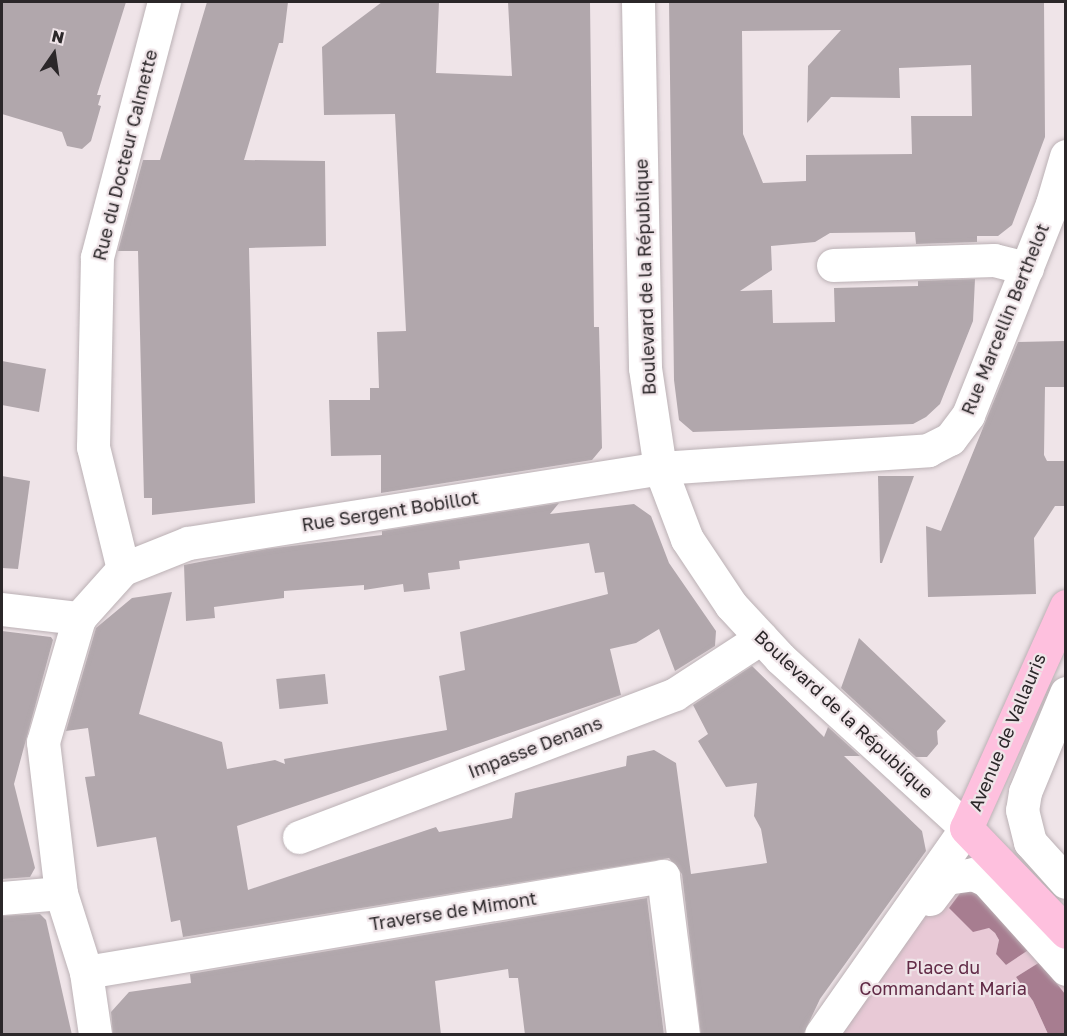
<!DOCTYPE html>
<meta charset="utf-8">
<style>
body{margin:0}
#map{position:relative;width:1067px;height:1036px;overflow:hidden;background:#efe4e8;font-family:"Golos Text",sans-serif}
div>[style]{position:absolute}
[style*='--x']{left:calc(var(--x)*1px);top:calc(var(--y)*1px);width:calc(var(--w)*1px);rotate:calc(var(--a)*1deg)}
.green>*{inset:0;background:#e8c9d6}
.water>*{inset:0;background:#a77d90}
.building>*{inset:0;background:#b1a7ac;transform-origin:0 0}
.roads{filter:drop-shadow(0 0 2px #bbb1b5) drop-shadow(0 0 2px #bbb1b5)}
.minor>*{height:33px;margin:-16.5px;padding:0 16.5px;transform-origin:16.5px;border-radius:16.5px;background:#fff}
.major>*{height:33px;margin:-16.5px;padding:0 16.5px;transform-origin:16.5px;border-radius:16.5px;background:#fec0de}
span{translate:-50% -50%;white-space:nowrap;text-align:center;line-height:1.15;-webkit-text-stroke:4.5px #efe4e8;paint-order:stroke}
.street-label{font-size:18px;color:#2b2729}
.park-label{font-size:18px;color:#612a46}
.frame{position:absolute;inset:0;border:3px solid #2b2729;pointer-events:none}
.north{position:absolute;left:24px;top:24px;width:60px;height:60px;-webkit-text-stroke:4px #efe4e8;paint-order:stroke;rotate:13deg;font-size:16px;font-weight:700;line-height:24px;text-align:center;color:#2b2729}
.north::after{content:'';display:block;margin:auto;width:21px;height:27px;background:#2b2729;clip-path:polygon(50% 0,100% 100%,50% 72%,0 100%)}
</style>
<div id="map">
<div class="green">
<div style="clip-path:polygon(evenodd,959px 874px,973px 874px,986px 880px,1065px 969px,1065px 994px,1040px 962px,1016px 977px,1033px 1001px,1048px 1034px,833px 1034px,946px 878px,959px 874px,967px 884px,998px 911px,1030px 949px,1006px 965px,996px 954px,999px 940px,995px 933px,989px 928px,973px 931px,950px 908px,967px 884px)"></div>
</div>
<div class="water">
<div style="clip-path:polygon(967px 884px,1030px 949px,1006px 965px,996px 954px,999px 940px,995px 933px,989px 928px,973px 932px,949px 908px)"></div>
<div style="clip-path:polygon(1040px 962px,1065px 994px,1065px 1034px,1048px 1034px,1033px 1001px,1016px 977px)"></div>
</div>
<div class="building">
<div style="clip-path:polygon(2px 2px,126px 2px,97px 95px,101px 95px,98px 105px,101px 106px,91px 141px,82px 149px,67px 146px,62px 132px,2px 114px)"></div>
<div style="clip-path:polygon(207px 2px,288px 2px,283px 43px,279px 43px,244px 160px,325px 161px,326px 246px,249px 248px,255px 503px,152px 515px,152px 498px,144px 498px,138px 251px,118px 251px,143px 160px,160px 160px)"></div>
<div style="clip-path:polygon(382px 2px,439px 2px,436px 73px,512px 76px,508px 2px,590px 2px,594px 327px,599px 327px,602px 448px,592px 460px,381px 493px,381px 455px,331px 456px,329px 400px,370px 400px,370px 388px,379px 388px,377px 332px,406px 331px,395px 114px,324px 115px,322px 47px)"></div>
<div style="clip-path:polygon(evenodd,669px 2px,1044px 2px,1045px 137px,1012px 225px,998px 236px,977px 236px,977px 242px,916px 244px,915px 232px,830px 233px,815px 242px,771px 246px,772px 270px,740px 291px,772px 290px,773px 323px,835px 322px,834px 288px,918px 286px,918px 281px,975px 279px,973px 321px,940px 404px,926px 417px,913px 424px,693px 432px,679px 420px,674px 380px,669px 2px,841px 30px,808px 66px,807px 123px,831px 97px,900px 98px,899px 68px,971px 65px,972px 116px,911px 116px,912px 154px,806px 155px,806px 181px,763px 183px,743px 134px,742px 31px,841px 30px)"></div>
<div style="clip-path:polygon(1065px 341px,1065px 387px,1045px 387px,1044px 455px,1047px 461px,1065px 461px,1065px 506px,1055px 506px,1034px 538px,1036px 594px,928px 597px,926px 526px,941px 531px,1018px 342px)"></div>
<div style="clip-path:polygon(2px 361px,46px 369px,39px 412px,2px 405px)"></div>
<div style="clip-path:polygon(2px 476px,30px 481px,18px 569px,2px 568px)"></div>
<div style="clip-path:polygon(878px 476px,914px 476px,882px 563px,880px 563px)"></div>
<div style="clip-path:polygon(559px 503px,550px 514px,634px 504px,651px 516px,669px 563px,716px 631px,715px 646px,675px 671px,659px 629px,636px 643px,610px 649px,621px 695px,237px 826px,248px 890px,436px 827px,439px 832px,512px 818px,515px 793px,626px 766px,627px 756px,654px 750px,676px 763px,691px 874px,767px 863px,761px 829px,754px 816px,757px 783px,726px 787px,698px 741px,708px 734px,693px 705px,752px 666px,824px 737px,828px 727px,860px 756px,844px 756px,922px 831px,926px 851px,820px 999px,803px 1035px,701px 1035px,682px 874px,669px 858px,183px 937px,180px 920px,171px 922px,156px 837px,97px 847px,85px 777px,95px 776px,88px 728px,66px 731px,96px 628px,132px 598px,172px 592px,139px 714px,222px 742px,227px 769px,275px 760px,285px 764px,284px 759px,447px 730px,439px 676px,465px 670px,460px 632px,608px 594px,604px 572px,595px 573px,589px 543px,459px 561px,460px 569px,428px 573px,430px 589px,404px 592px,403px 584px,364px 590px,364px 585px,284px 591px,284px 598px,214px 607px,215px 618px,186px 621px,184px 565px,267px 549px,382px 535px,382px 531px)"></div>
<div style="clip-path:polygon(2px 631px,51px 637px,53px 640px,14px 784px,35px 868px,30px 877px,2px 879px)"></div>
<div style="clip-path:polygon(859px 638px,946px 721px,937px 731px,938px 744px,927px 757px,916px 757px,841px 688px)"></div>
<div style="left:325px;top:674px;width:30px;height:49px;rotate:84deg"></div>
<div style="clip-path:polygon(647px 898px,664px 1035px,525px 1035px,518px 978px,509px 978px,508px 969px,435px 981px,441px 1035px,113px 1035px,111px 1012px,129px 992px,191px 983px,190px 974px)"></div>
<div style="clip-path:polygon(40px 914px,46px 920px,72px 1035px,2px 1035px,2px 916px)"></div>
</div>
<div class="roads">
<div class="minor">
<div style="--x:638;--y:2;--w:366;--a:88.9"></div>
<div style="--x:645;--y:368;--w:101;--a:81.5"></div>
<div style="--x:660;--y:468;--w:76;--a:69.2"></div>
<div style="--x:687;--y:539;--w:79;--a:56.3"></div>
<div style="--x:731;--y:605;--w:72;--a:47.2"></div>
<div style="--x:780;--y:658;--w:252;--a:42.4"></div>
<div style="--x:966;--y:828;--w:252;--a:125.1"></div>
<div style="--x:833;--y:265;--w:161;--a:-1.8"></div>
<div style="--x:994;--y:260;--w:34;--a:14"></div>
<div style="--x:123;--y:569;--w:70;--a:-21.8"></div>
<div style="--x:188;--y:543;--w:478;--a:-9"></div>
<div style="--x:660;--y:468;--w:269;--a:-3.8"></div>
<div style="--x:928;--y:450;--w:25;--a:-27"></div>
<div style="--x:950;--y:439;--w:30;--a:-53"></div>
<div style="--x:968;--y:415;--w:227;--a:-68.3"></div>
<div style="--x:1052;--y:204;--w:50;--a:-73.7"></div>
<div style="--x:2;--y:609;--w:78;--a:6.7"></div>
<div style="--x:1066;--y:693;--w:107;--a:112.5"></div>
<div style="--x:1025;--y:792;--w:18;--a:99"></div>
<div style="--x:1022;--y:810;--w:33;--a:76"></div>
<div style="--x:1030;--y:842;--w:54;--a:48"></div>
<div style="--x:299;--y:837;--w:402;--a:-20.8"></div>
<div style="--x:675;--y:694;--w:103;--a:-33.1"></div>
<div style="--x:2;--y:898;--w:59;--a:-4.8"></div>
<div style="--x:930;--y:899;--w:26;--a:-53"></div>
<div style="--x:946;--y:878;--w:27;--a:-8"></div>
<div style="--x:973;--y:874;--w:14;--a:25"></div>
<div style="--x:986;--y:880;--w:120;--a:48"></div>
<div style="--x:86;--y:972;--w:585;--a:-9.45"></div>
<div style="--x:663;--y:876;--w:159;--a:82.8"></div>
<div style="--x:95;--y:1034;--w:63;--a:-98.3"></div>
<div style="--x:86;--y:972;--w:83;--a:-107.6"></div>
<div style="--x:61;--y:893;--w:152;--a:-96.8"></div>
<div style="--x:43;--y:742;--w:129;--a:-73.8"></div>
<div style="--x:79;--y:618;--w:66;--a:-48.1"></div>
<div style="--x:123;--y:569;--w:126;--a:-103.8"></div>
<div style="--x:93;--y:447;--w:190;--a:-88.8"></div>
<div style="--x:97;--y:257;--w:264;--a:-75.3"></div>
</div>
<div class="major">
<div style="--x:1066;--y:606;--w:243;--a:114.2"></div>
<div style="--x:966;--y:828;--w:144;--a:46.1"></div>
</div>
</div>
<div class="street-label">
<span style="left:125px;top:155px;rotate:-76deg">Rue du Docteur Calmette</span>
<span style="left:645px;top:277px;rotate:-92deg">Boulevard de la République</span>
<span style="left:1005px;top:319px;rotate:-68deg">Rue Marcellin Berthelot</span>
<span style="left:390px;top:511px;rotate:-9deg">Rue Sergent Bobillot</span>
<span style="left:844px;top:714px;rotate:43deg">Boulevard de la République</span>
<span style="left:1007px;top:732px;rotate:-67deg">Avenue de Vallauris</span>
<span style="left:535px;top:747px;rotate:-21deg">Impasse Denans</span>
<span style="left:453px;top:911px;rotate:-9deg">Traverse de Mimont</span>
</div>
<div class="park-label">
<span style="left:943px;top:978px">Place du<br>Commandant Maria</span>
</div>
<div class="frame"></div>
<div class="north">N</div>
</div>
